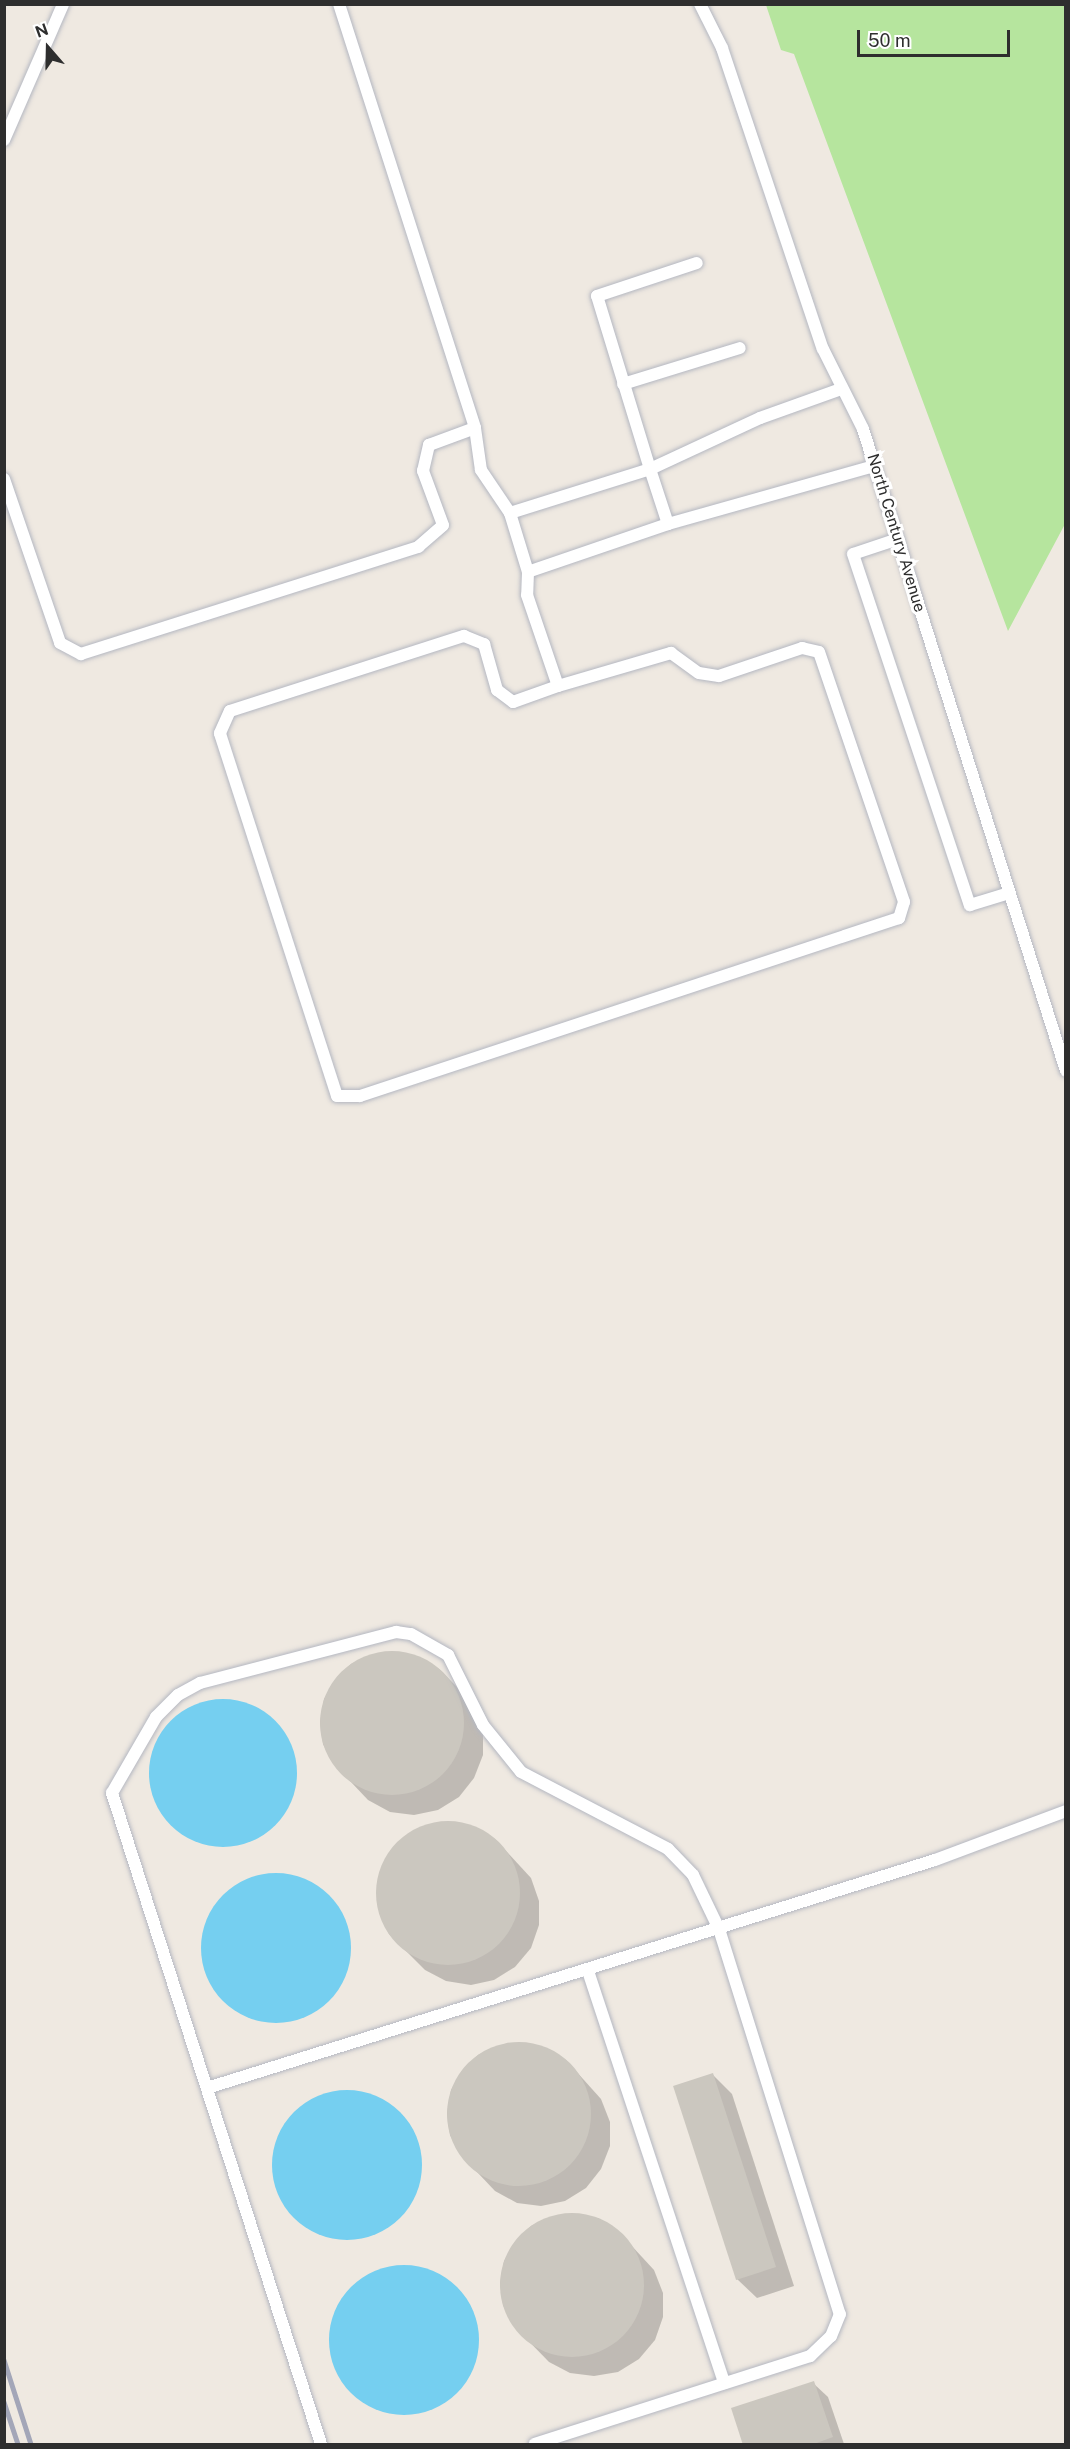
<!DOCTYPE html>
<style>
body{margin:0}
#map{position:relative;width:1070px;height:2449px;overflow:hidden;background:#efe9e1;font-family:"Public Sans",sans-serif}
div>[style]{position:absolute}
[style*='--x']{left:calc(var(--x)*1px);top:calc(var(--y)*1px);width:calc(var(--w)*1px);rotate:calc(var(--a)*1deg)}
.green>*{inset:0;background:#b6e59e}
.water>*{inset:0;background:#75cff0}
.round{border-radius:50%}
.shadow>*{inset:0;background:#0003}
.building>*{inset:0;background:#cbc7bf;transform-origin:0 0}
.roads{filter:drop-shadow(0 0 2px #b4b7c1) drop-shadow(0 0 2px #b4b7c1)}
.lane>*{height:12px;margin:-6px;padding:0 6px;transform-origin:6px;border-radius:6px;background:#fff}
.rail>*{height:4.5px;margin:-2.25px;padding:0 2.25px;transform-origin:2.25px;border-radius:2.25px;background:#a3a6b8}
span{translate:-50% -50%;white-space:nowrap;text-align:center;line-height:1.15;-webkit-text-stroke:6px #fff;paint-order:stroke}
.street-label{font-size:16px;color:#2e2e2e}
.frame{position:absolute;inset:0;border:6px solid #2e2e2e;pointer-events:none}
.north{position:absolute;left:18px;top:18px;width:60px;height:60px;-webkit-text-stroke:4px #fff;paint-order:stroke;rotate:340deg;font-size:16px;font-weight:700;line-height:24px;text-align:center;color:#2e2e2e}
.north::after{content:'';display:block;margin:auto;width:21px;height:27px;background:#2e2e2e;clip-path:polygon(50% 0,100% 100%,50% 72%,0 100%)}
.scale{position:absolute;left:857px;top:30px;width:153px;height:27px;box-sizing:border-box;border:3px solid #2e2e2e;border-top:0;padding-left:8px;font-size:18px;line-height:21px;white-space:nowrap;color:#2e2e2e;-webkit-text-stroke:4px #fff;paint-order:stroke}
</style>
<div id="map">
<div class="green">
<div style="clip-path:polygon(766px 5px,1065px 5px,1065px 524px,1008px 631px,794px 54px,781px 50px)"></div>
</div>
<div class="water">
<div class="round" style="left:149px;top:1699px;width:148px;height:148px"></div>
<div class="round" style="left:201px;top:1873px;width:150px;height:150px"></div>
<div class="round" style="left:272px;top:2090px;width:150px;height:150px"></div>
<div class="round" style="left:329px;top:2265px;width:150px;height:150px"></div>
</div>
<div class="shadow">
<div style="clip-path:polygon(394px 1652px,417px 1657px,439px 1669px,459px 1689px,483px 1731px,483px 1755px,474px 1778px,459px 1797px,438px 1810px,414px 1815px,390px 1812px,368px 1800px,333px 1763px,323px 1744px,320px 1722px,324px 1699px,335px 1680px,351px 1664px,371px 1655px)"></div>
<div style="clip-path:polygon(450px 1822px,474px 1827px,495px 1839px,531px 1878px,539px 1901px,539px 1925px,531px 1948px,515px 1967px,494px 1980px,471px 1985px,446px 1981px,425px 1970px,389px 1934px,380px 1914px,377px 1892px,381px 1870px,391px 1850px,408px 1835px,428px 1825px)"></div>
<div style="clip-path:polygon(521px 2043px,544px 2048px,566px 2060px,601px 2099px,610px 2122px,610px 2146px,601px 2169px,586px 2188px,565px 2201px,541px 2206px,517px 2203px,495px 2191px,460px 2154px,450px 2135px,447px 2113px,451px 2090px,462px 2071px,478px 2055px,498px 2046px)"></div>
<div style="clip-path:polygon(713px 2075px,732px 2094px,794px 2286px,757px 2298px,737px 2279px)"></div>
<div style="clip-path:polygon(573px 2214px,598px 2218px,618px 2231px,654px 2270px,663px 2293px,663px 2317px,655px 2340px,639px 2359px,618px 2372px,594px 2376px,570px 2373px,549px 2362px,513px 2325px,503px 2305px,500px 2283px,504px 2261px,515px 2242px,531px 2226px,551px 2217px)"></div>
<div style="clip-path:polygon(813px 2383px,828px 2397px,844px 2444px,744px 2444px)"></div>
</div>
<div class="building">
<div class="round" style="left:320px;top:1651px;width:144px;height:144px"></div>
<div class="round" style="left:376px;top:1821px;width:144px;height:144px"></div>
<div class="round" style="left:447px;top:2042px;width:144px;height:144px"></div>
<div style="left:713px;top:2073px;width:204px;height:42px;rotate:72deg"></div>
<div class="round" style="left:500px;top:2213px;width:144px;height:144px"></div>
<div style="clip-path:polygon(814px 2381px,833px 2437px,811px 2445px,743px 2445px,731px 2408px)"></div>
</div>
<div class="roads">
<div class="lane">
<div style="--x:339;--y:4;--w:445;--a:72.2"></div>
<div style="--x:475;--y:428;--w:42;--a:81.9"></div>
<div style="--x:481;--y:470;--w:52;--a:56"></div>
<div style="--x:700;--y:4;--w:49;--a:63.4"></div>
<div style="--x:722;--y:48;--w:317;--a:71.5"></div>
<div style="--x:823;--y:349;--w:89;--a:63.4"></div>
<div style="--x:863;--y:429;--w:673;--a:72.45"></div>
<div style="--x:4;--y:140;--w:148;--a:-66.5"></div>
<div style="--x:623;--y:384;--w:122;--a:-17.1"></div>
<div style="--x:841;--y:389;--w:86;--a:160.3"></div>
<div style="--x:760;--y:418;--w:121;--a:155.1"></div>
<div style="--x:650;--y:469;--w:58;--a:71.9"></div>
<div style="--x:668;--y:524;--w:215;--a:-15.7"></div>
<div style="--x:4;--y:479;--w:173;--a:71.1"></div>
<div style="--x:60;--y:643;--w:24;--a:28"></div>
<div style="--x:81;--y:654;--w:354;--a:-17.6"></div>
<div style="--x:418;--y:547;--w:33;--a:-41"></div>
<div style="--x:443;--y:525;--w:58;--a:-110.3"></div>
<div style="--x:423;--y:471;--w:27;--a:-77"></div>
<div style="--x:429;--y:445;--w:49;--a:-20.3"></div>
<div style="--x:668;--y:524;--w:148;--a:161.1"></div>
<div style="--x:528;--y:572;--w:62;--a:-107"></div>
<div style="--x:510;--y:513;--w:147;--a:-17.4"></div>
<div style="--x:650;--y:469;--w:181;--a:-107"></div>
<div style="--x:597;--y:296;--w:105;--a:-18.3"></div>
<div style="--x:898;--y:539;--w:47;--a:161.6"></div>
<div style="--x:853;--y:554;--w:370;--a:71.6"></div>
<div style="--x:970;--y:905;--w:41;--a:-17.1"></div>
<div style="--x:528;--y:572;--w:23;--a:92"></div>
<div style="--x:527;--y:595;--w:96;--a:71.2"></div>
<div style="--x:558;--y:686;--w:118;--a:-16.3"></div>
<div style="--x:671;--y:653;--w:34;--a:36"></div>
<div style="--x:699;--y:673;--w:20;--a:9"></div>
<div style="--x:719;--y:676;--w:88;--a:-18.6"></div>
<div style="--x:802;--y:648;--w:17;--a:13"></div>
<div style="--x:819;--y:652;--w:264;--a:71.2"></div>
<div style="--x:904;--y:902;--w:17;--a:107"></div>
<div style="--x:899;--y:918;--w:568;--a:161.72"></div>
<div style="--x:360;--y:1096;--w:23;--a:180"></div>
<div style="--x:337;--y:1096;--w:381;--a:-107.9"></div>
<div style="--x:220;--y:733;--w:24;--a:-66"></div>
<div style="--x:230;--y:711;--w:246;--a:-17.8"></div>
<div style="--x:464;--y:636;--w:22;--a:22"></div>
<div style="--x:484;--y:644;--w:48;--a:74.2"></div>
<div style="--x:497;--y:690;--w:20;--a:37"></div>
<div style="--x:513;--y:702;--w:48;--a:-19.6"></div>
<div style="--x:588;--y:1971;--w:434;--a:71.7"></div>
<div style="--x:207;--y:2088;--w:763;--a:-17.39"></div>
<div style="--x:935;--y:1860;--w:140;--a:-20.5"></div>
<div style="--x:321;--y:2444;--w:684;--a:-107.8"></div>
<div style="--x:112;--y:1793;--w:88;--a:-59.9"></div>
<div style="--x:156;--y:1717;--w:31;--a:-45"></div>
<div style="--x:178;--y:1695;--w:25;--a:-29"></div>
<div style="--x:200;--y:1683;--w:203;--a:-14.6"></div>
<div style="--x:396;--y:1632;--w:15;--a:8"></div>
<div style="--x:411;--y:1634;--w:43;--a:29.6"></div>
<div style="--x:448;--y:1655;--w:78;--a:63.4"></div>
<div style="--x:483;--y:1725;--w:60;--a:51"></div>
<div style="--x:521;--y:1772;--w:166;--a:27.6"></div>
<div style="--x:668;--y:1849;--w:36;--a:46"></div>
<div style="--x:693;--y:1875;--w:60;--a:64.3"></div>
<div style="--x:719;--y:1929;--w:404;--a:72.6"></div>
<div style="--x:840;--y:2314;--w:24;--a:112"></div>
<div style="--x:831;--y:2336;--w:29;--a:136"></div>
<div style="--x:810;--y:2356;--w:289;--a:162.3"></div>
</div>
</div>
<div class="rail">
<div style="--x:4;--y:2360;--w:88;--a:72.2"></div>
<div style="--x:4;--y:2402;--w:44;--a:71.6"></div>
</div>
<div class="street-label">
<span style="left:896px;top:533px;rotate:73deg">North Century Avenue</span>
</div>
<div class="frame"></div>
<div class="north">N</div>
<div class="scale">50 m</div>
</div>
